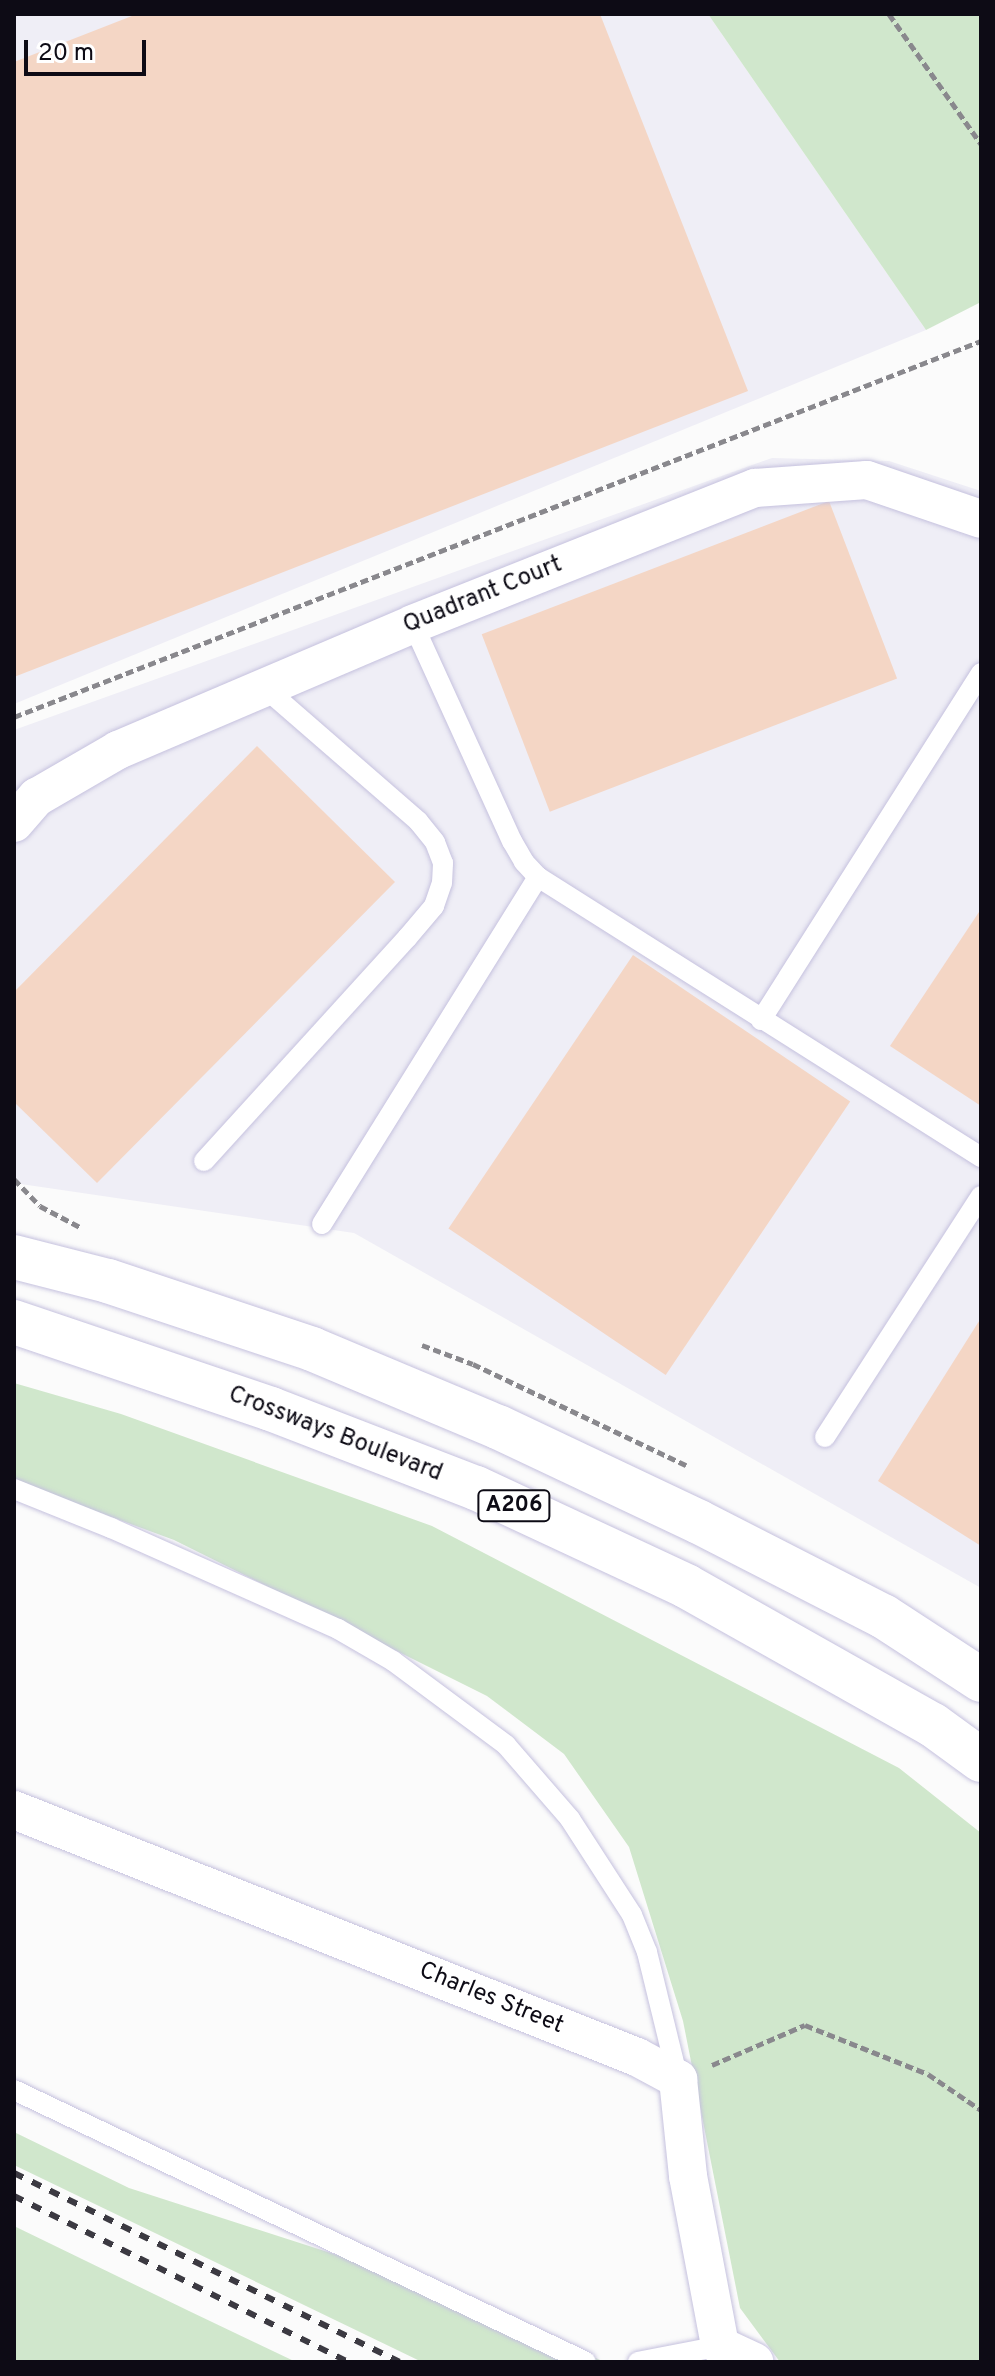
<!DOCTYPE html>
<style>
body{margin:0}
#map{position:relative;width:995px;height:2376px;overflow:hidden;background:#fbfbfb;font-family:Overpass,sans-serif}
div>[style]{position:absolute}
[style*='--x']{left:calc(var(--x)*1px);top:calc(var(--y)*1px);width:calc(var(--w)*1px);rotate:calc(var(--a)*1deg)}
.built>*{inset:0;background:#efeef6}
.green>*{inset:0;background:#d0e7cc}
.building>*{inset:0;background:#f4d6c5;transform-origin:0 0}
.path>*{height:5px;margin-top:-2.5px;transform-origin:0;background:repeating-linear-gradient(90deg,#89888d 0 8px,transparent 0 12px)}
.roads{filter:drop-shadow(0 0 2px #c5c1de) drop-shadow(0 0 2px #c5c1de)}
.service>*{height:20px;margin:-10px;padding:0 10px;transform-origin:10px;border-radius:10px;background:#fff}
.minor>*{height:38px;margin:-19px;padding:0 19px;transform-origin:19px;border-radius:19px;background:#fff}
.primary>*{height:44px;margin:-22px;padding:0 22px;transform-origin:22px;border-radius:22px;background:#fff}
.rail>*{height:6px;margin-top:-3px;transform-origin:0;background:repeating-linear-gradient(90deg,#3c3a42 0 10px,transparent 0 20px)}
span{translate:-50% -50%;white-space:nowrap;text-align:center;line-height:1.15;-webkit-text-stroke:6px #fff;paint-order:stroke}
.shield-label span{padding:2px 6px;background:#fff;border:2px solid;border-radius:6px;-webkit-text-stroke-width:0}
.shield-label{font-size:22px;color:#0d0b15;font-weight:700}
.street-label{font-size:24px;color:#0d0b15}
.frame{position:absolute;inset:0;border:16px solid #0d0b15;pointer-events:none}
.scale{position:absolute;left:24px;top:40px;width:122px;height:36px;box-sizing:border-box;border:4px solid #0d0b15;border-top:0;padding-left:10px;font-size:24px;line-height:28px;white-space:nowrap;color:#0d0b15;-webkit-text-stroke:6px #fff;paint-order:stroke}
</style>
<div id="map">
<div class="built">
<div style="clip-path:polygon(14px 14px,708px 14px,926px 330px,14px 704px)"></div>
<div style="clip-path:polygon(772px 458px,889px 461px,981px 491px,981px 1588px,354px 1233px,14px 1183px,14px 730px)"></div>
</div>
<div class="green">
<div style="clip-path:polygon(708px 14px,981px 14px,981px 302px,926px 330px)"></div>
<div style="clip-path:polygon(14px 1383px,121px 1414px,432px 1526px,899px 1768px,981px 1833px,981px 2362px,780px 2362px,740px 2308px,683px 2021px,629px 1847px,564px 1754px,487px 1696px,174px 1540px,14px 1481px)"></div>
<div style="clip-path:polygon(14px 2132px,129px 2188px,424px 2283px,516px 2318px,604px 2362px,422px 2362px,14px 2165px)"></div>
<div style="clip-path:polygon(14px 2226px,189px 2311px,296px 2362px,14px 2362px)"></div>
</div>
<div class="building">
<div style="clip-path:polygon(137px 14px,600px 14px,748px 391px,14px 677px,14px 62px)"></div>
<div style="left:829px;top:501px;width:190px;height:372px;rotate:69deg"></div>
<div style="clip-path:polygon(257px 746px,395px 882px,97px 1183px,14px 1102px,14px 992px)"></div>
<div style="clip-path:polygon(981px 909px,981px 1106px,890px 1046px)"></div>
<div style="left:633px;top:955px;width:262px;height:330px;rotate:34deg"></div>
<div style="clip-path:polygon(981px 1318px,981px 1546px,878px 1481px)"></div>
</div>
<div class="path">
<div style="--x:889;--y:14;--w:159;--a:54.7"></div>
<div style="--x:14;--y:717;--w:1038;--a:-21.25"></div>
<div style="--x:14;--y:1179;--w:37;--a:46"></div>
<div style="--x:40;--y:1206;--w:45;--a:27.7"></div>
<div style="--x:422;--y:1345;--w:54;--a:20.4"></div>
<div style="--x:473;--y:1364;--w:236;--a:25.4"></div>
<div style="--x:712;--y:2065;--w:101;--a:-23.3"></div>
<div style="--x:805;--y:2025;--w:132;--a:21.7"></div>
<div style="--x:928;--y:2074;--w:64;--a:34.2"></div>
</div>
<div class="roads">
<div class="service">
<div style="--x:413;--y:624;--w:239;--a:65.5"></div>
<div style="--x:512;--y:841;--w:24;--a:60"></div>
<div style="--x:524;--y:862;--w:21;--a:47"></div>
<div style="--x:538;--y:877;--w:524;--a:32.3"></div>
<div style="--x:761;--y:1020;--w:411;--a:-57.6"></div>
<div style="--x:204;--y:1161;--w:302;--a:-47.7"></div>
<div style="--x:407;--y:938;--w:42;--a:-49.8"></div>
<div style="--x:434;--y:906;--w:24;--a:-71"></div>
<div style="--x:442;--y:883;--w:20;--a:-87"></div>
<div style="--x:443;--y:863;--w:22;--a:-111"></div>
<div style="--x:435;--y:842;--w:27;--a:-129"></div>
<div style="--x:418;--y:821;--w:204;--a:-139"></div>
<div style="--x:322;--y:1224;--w:409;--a:-58.1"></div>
<div style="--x:825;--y:1437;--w:287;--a:-57.1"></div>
<div style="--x:14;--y:1489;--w:105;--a:21.9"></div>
<div style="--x:111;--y:1528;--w:248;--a:24"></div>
<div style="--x:338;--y:1629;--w:64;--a:30.2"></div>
<div style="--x:393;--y:1661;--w:141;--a:36.6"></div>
<div style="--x:506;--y:1745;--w:98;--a:49.1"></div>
<div style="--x:570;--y:1819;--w:114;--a:57.1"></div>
<div style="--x:632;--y:1915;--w:40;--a:68"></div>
<div style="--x:647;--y:1952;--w:131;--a:76.3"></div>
<div style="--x:14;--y:2090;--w:633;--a:25.43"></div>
<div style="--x:638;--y:2362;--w:84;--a:-11"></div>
</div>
<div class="minor">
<div style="--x:14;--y:823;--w:35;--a:-49"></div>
<div style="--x:37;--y:797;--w:94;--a:-30.1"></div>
<div style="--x:118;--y:750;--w:321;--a:-23.1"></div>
<div style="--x:413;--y:624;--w:368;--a:-21.7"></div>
<div style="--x:755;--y:488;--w:112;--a:-4.1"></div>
<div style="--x:867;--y:480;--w:120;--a:18.9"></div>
<div style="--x:14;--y:1810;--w:670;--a:21.63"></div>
<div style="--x:637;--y:2057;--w:47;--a:28.2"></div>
<div style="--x:678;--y:2079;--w:98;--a:84.1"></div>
<div style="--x:688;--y:2176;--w:173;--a:79.3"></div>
<div style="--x:720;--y:2346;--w:38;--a:25"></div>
</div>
<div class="primary">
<div style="--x:14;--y:1257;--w:97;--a:14.3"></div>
<div style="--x:108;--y:1281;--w:215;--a:18.4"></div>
<div style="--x:312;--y:1349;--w:202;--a:22.8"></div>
<div style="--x:498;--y:1427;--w:222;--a:25.3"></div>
<div style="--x:699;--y:1522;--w:207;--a:27.1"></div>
<div style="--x:883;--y:1616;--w:117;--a:33.1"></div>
<div style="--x:14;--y:1322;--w:271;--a:18.7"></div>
<div style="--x:271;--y:1409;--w:220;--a:21.1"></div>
<div style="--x:476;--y:1488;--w:232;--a:25"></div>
<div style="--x:686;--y:1586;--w:283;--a:29.4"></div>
<div style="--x:933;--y:1725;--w:59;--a:36.1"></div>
</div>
</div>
<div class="rail">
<div style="--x:14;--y:2173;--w:429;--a:26.1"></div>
<div style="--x:14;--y:2196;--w:373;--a:26.4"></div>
</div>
<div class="shield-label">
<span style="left:514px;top:1506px">A206</span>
</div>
<div class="street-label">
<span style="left:483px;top:596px;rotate:-22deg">Quadrant Court</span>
<span style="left:335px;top:1435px;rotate:21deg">Crossways Boulevard</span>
<span style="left:491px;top:1999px;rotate:22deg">Charles Street</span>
</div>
<div class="frame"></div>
<div class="scale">20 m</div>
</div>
